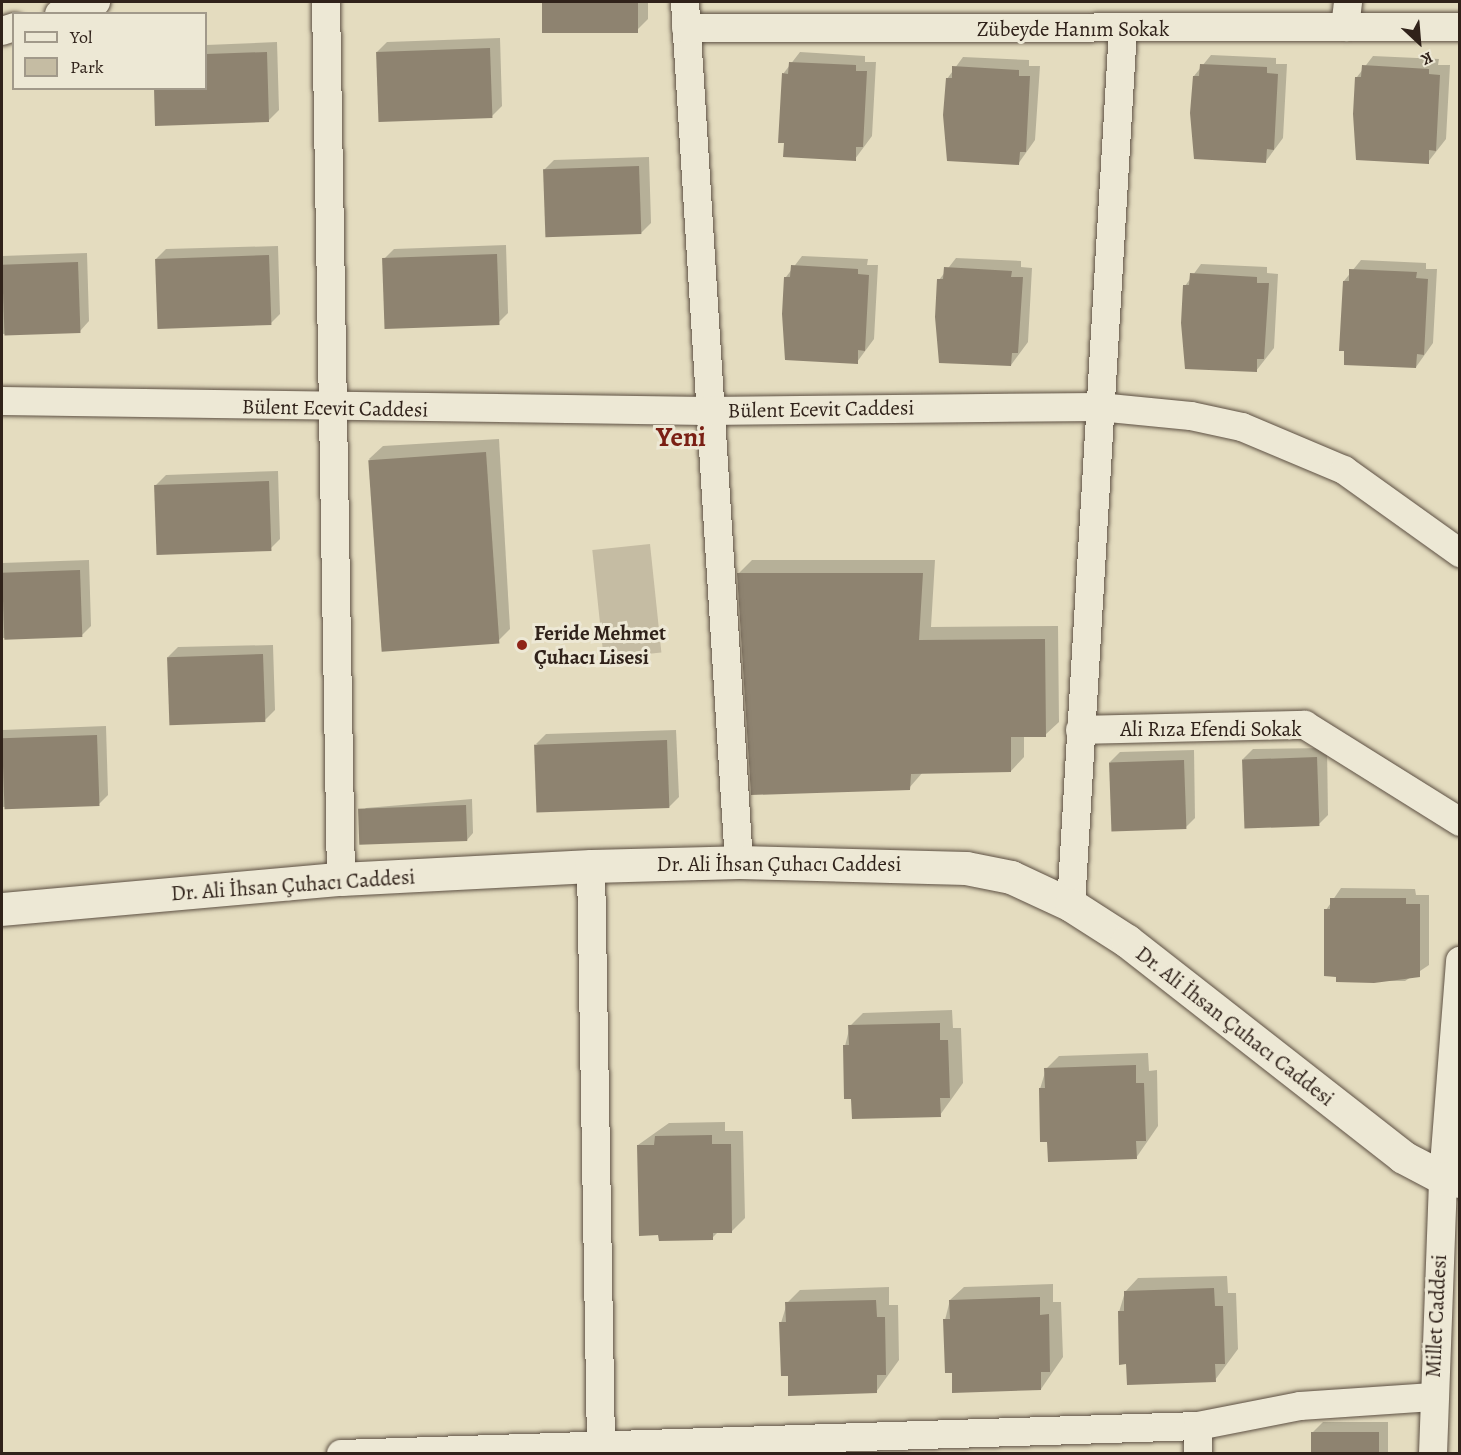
<!DOCTYPE html>
<meta charset="utf-8">
<style>
body{margin:0}
#map{position:relative;width:1461px;height:1455px;overflow:hidden;background:#e4dcbf;font-family:Alegreya,serif}
div>[style]{position:absolute}
[style*='--x']{left:calc(var(--x)*1px);top:calc(var(--y)*1px);width:calc(var(--w)*1px);rotate:calc(var(--a)*1deg)}
.green>*{inset:0;background:#c5bca3;transform-origin:0 0}
.shadow>*{inset:0;background:#0003}
.building>*{inset:0;background:#8e8370;transform-origin:0 0}
.roads{filter:drop-shadow(0 0 2px #5d5043) drop-shadow(0 0 2px #5d5043)}
.minor>*{height:28px;margin:-14px;padding:0 14px;transform-origin:14px;border-radius:14px;background:#ede8d5}
.tertiary>*{height:33px;margin:-16.5px;padding:0 16.5px;transform-origin:16.5px;border-radius:16.5px;background:#ede8d5}
.dots>*{width:16px;height:16px;translate:-50% -50%;box-sizing:border-box;border:3px solid #ede8d5;border-radius:50%}
span{translate:-50% -50%;white-space:nowrap;text-align:center;line-height:1.15;-webkit-text-stroke:6px #ede8d5;paint-order:stroke}
.street-label{font-size:21px;color:#30221a}
.poi-label{font-size:21px;color:#30221a;font-weight:700}
.left{translate:0 -50%;text-align:left}
.district-label{font-size:27px;color:#7a1f14;font-weight:700}
.frame{position:absolute;inset:0;border:3px solid #30221a;pointer-events:none}
.legend{position:absolute;left:12px;top:12px;width:195px;height:78px;box-sizing:border-box;background:#ede8d5;border:2px solid #a1998a;margin:0;padding:8px 10px;list-style:none;font-size:18px;color:#30221a}
.legend li{display:flex;align-items:center;gap:12px;height:30px}
.legend b{width:30px;border:2px solid #a1998a}
.north{position:absolute;left:1389px;top:12px;width:60px;height:60px;-webkit-text-stroke:4px #ede8d5;paint-order:stroke;rotate:154deg;font-size:16px;font-weight:700;line-height:24px;text-align:center;color:#30221a}
.north::after{content:'';display:block;margin:auto;width:21px;height:27px;background:#30221a;clip-path:polygon(50% 0,100% 100%,50% 72%,0 100%)}
</style>
<div id="map">
<div class="green">
<div style="left:650px;top:544px;width:109px;height:58px;rotate:84deg"></div>
</div>
<div class="shadow">
<div style="clip-path:polygon(543px 2px,648px 2px,648px 19px,638px 29px,544px 32px)"></div>
<div style="clip-path:polygon(500px 38px,502px 106px,492px 116px,377px 52px,387px 42px)"></div>
<div style="clip-path:polygon(277px 42px,279px 110px,269px 120px,206px 88px,206px 45px)"></div>
<div style="clip-path:polygon(800px 52px,865px 56px,865px 62px,876px 62px,872px 136px,855px 159px,783px 74px)"></div>
<div style="clip-path:polygon(1211px 55px,1276px 58px,1276px 64px,1287px 64px,1283px 138px,1266px 161px,1194px 76px)"></div>
<div style="clip-path:polygon(1373px 56px,1439px 59px,1438px 65px,1450px 65px,1446px 139px,1428px 162px,1357px 77px)"></div>
<div style="clip-path:polygon(963px 57px,1029px 60px,1029px 66px,1040px 66px,1035px 140px,1018px 164px,947px 79px)"></div>
<div style="clip-path:polygon(649px 157px,651px 223px,641px 233px,544px 170px,554px 160px)"></div>
<div style="clip-path:polygon(506px 245px,508px 313px,498px 323px,384px 259px,394px 249px)"></div>
<div style="clip-path:polygon(278px 246px,280px 314px,270px 324px,156px 259px,166px 249px)"></div>
<div style="clip-path:polygon(87px 253px,89px 321px,80px 331px,2px 334px,2px 256px)"></div>
<div style="clip-path:polygon(802px 256px,868px 259px,867px 265px,878px 265px,874px 339px,857px 362px,786px 277px)"></div>
<div style="clip-path:polygon(956px 258px,1021px 261px,1021px 267px,1032px 268px,1028px 342px,1011px 365px,939px 280px)"></div>
<div style="clip-path:polygon(1361px 260px,1426px 263px,1426px 269px,1437px 269px,1433px 343px,1416px 367px,1344px 281px)"></div>
<div style="clip-path:polygon(1201px 264px,1267px 267px,1267px 273px,1278px 274px,1274px 348px,1256px 371px,1185px 286px)"></div>
<div style="clip-path:polygon(499px 439px,510px 629px,497px 642px,369px 459px,383px 446px)"></div>
<div style="clip-path:polygon(278px 471px,280px 539px,270px 549px,156px 485px,166px 475px)"></div>
<div style="clip-path:polygon(89px 560px,91px 626px,81px 636px,2px 638px,2px 563px)"></div>
<div style="clip-path:polygon(752px 560px,935px 560px,931px 627px,1058px 626px,1059px 722px,1045px 735px,1024px 736px,1024px 757px,1011px 771px,923px 772px,909px 788px,739px 573px)"></div>
<div style="clip-path:polygon(273px 645px,275px 710px,265px 720px,168px 657px,178px 647px)"></div>
<div style="clip-path:polygon(106px 726px,108px 795px,99px 804px,2px 807px,2px 730px)"></div>
<div style="clip-path:polygon(676px 730px,679px 797px,669px 807px,536px 744px,546px 734px)"></div>
<div style="clip-path:polygon(1327px 748px,1328px 815px,1318px 825px,1243px 759px,1253px 749px)"></div>
<div style="clip-path:polygon(1194px 750px,1195px 818px,1185px 828px,1110px 762px,1120px 752px)"></div>
<div style="clip-path:polygon(472px 799px,473px 833px,467px 840px,360px 814px,366px 808px)"></div>
<div style="clip-path:polygon(1341px 888px,1415px 889px,1416px 895px,1429px 895px,1429px 965px,1405px 981px,1337px 981px,1326px 910px)"></div>
<div style="clip-path:polygon(952px 1010px,953px 1028px,961px 1028px,963px 1083px,940px 1115px,845px 1046px,850px 1026px,863px 1013px)"></div>
<div style="clip-path:polygon(1148px 1053px,1149px 1071px,1157px 1070px,1158px 1126px,1136px 1158px,1040px 1089px,1046px 1069px,1059px 1056px)"></div>
<div style="clip-path:polygon(725px 1122px,725px 1131px,743px 1131px,745px 1218px,732px 1231px,719px 1231px,712px 1238px,638px 1145px,669px 1123px)"></div>
<div style="clip-path:polygon(1227px 1276px,1228px 1293px,1236px 1293px,1238px 1349px,1215px 1380px,1128px 1363px,1119px 1312px,1125px 1292px,1138px 1278px)"></div>
<div style="clip-path:polygon(1053px 1284px,1053px 1302px,1061px 1302px,1063px 1357px,1041px 1389px,953px 1371px,945px 1320px,950px 1300px,964px 1287px)"></div>
<div style="clip-path:polygon(889px 1287px,889px 1305px,898px 1305px,899px 1360px,876px 1392px,789px 1374px,781px 1323px,787px 1303px,800px 1290px)"></div>
<div style="clip-path:polygon(1323px 1422px,1388px 1422px,1388px 1454px,1313px 1454px,1313px 1432px)"></div>
</div>
<div class="building">
<div style="left:542px;top:2px;width:96px;height:31px"></div>
<div style="left:490px;top:48px;width:70px;height:114px;rotate:88deg"></div>
<div style="clip-path:polygon(267px 52px,269px 122px,155px 126px,154px 88px,206px 88px,206px 54px)"></div>
<div style="clip-path:polygon(789px 62px,856px 65px,856px 71px,867px 71px,863px 147px,856px 147px,856px 161px,783px 157px,784px 143px,778px 143px,782px 73px,788px 74px)"></div>
<div style="clip-path:polygon(1200px 64px,1267px 67px,1267px 73px,1278px 74px,1274px 150px,1267px 149px,1266px 163px,1194px 159px,1190px 113px,1193px 76px,1199px 76px)"></div>
<div style="clip-path:polygon(1362px 65px,1429px 69px,1429px 74px,1440px 75px,1436px 151px,1429px 150px,1429px 164px,1356px 160px,1353px 114px,1355px 77px,1361px 77px)"></div>
<div style="clip-path:polygon(952px 66px,1019px 70px,1019px 76px,1030px 76px,1026px 152px,1020px 152px,1019px 165px,947px 161px,943px 115px,946px 78px,952px 78px)"></div>
<div style="left:639px;top:166px;width:68px;height:96px;rotate:88deg"></div>
<div style="left:497px;top:254px;width:71px;height:115px;rotate:88deg"></div>
<div style="left:269px;top:255px;width:70px;height:114px;rotate:88deg"></div>
<div style="left:78px;top:262px;width:71px;height:76px;rotate:88deg"></div>
<div style="clip-path:polygon(791px 265px,858px 269px,858px 274px,869px 275px,865px 351px,858px 350px,858px 364px,785px 360px,782px 314px,784px 277px,790px 277px)"></div>
<div style="clip-path:polygon(944px 267px,1012px 271px,1011px 277px,1023px 277px,1018px 353px,1012px 353px,1011px 366px,939px 363px,935px 317px,937px 279px,943px 279px)"></div>
<div style="clip-path:polygon(1349px 269px,1417px 272px,1416px 278px,1428px 279px,1424px 355px,1417px 354px,1416px 368px,1344px 365px,1344px 351px,1339px 351px,1343px 281px,1349px 281px)"></div>
<div style="clip-path:polygon(1190px 273px,1257px 277px,1257px 283px,1269px 283px,1264px 359px,1257px 359px,1257px 372px,1185px 369px,1181px 323px,1183px 285px,1189px 285px)"></div>
<div style="left:486px;top:452px;width:192px;height:118px;rotate:86deg"></div>
<div style="left:269px;top:481px;width:70px;height:115px;rotate:88deg"></div>
<div style="left:80px;top:570px;width:67px;height:78px;rotate:88deg"></div>
<div style="clip-path:polygon(737px 573px,923px 573px,919px 640px,1045px 639px,1046px 737px,1011px 737px,1011px 772px,911px 774px,910px 790px,751px 795px)"></div>
<div style="left:263px;top:654px;width:68px;height:96px;rotate:88deg"></div>
<div style="left:97px;top:735px;width:71px;height:95px;rotate:88deg"></div>
<div style="left:667px;top:740px;width:68px;height:133px;rotate:88deg"></div>
<div style="left:1317px;top:757px;width:69px;height:75px;rotate:88deg"></div>
<div style="left:1184px;top:760px;width:69px;height:75px;rotate:88deg"></div>
<div style="left:466px;top:805px;width:36px;height:108px;rotate:88deg"></div>
<div style="clip-path:polygon(1330px 898px,1406px 898px,1406px 904px,1420px 904px,1420px 977px,1374px 983px,1336px 982px,1336px 977px,1324px 976px,1324px 909px,1330px 909px)"></div>
<div style="clip-path:polygon(940px 1023px,940px 1040px,948px 1040px,950px 1098px,940px 1098px,941px 1117px,852px 1119px,851px 1099px,844px 1099px,843px 1045px,849px 1045px,848px 1025px)"></div>
<div style="clip-path:polygon(1136px 1065px,1136px 1083px,1144px 1083px,1146px 1141px,1136px 1141px,1137px 1159px,1048px 1162px,1047px 1142px,1040px 1142px,1039px 1088px,1045px 1088px,1044px 1068px)"></div>
<div style="clip-path:polygon(712px 1135px,712px 1144px,731px 1144px,732px 1233px,713px 1233px,713px 1240px,659px 1241px,658px 1235px,639px 1236px,637px 1145px,654px 1145px,655px 1136px)"></div>
<div style="clip-path:polygon(1214px 1288px,1215px 1306px,1223px 1306px,1225px 1364px,1215px 1364px,1216px 1382px,1127px 1385px,1126px 1364px,1119px 1365px,1118px 1311px,1124px 1311px,1124px 1291px)"></div>
<div style="clip-path:polygon(1040px 1297px,1040px 1315px,1049px 1314px,1050px 1372px,1041px 1372px,1041px 1390px,952px 1393px,952px 1373px,945px 1373px,943px 1319px,950px 1319px,949px 1300px)"></div>
<div style="clip-path:polygon(876px 1300px,877px 1317px,885px 1317px,886px 1375px,877px 1375px,877px 1393px,788px 1396px,788px 1376px,781px 1376px,779px 1322px,786px 1322px,785px 1302px)"></div>
<div style="left:1311px;top:1432px;width:68px;height:22px"></div>
</div>
<div class="roads">
<div class="minor">
<div style="--x:326;--y:2;--w:877;--a:89.02"></div>
<div style="--x:685;--y:2;--w:862;--a:86.41"></div>
<div style="--x:59;--y:14;--w:39;--a:-18"></div>
<div style="--x:1345;--y:27;--w:25;--a:-83"></div>
<div style="--x:686;--y:28;--w:774;--a:-0.07"></div>
<div style="--x:2;--y:31;--w:13;--a:-18"></div>
<div style="--x:2;--y:401;--w:705;--a:0.81"></div>
<div style="--x:707;--y:411;--w:392;--a:-0.6"></div>
<div style="--x:1099;--y:407;--w:92;--a:5.6"></div>
<div style="--x:1191;--y:416;--w:52;--a:12.2"></div>
<div style="--x:1242;--y:427;--w:111;--a:22.9"></div>
<div style="--x:1344;--y:470;--w:143;--a:35.6"></div>
<div style="--x:1080;--y:730;--w:225;--a:-1.3"></div>
<div style="--x:1305;--y:725;--w:183;--a:32"></div>
<div style="--x:591;--y:866;--w:577;--a:89.01"></div>
<div style="--x:1071;--y:905;--w:877;--a:-86.6"></div>
<div style="--x:341;--y:1454;--w:857;--a:-1.87"></div>
<div style="--x:1198;--y:1426;--w:104;--a:-11.1"></div>
<div style="--x:1300;--y:1406;--w:133;--a:-3.9"></div>
<div style="--x:1198;--y:1454;--w:28;--a:-90"></div>
<div style="--x:1433;--y:1454;--w:276;--a:-87.9"></div>
<div style="--x:1443;--y:1178;--w:218;--a:-85.5"></div>
</div>
<div class="tertiary">
<div style="--x:2;--y:909;--w:340;--a:-5.1"></div>
<div style="--x:341;--y:879;--w:250;--a:-3"></div>
<div style="--x:591;--y:866;--w:148;--a:-1.5"></div>
<div style="--x:739;--y:862;--w:227;--a:1.5"></div>
<div style="--x:966;--y:868;--w:46;--a:11.3"></div>
<div style="--x:1011;--y:877;--w:66;--a:25"></div>
<div style="--x:1071;--y:905;--w:67;--a:32.7"></div>
<div style="--x:1127;--y:941;--w:350;--a:38"></div>
<div style="--x:1403;--y:1157;--w:45;--a:27.7"></div>
<div style="--x:1443;--y:1178;--w:17;--a:10"></div>
</div>
</div>
<div class="dots">
<div style="left:522px;top:645px;background:#8f2418"></div>
</div>
<div class="street-label">
<span style="left:1073px;top:29px">Zübeyde Hanım Sokak</span>
<span style="left:335px;top:408px;rotate:1deg">Bülent Ecevit Caddesi</span>
<span style="left:821px;top:409px;rotate:-1deg">Bülent Ecevit Caddesi</span>
<span style="left:1211px;top:729px">Ali Rıza Efendi Sokak</span>
<span style="left:779px;top:864px">Dr. Ali İhsan Çuhacı Caddesi</span>
<span style="left:293px;top:885px;rotate:-4deg">Dr. Ali İhsan Çuhacı Caddesi</span>
<span style="left:1235px;top:1026px;rotate:38deg">Dr. Ali İhsan Çuhacı Caddesi</span>
<span style="left:1436px;top:1316px;rotate:-87deg">Millet Caddesi</span>
</div>
<div class="poi-label">
<span class="left" style="left:534px;top:645px">Feride Mehmet<br>Çuhacı Lisesi</span>
</div>
<div class="district-label">
<span style="left:681px;top:438px">Yeni</span>
</div>
<div class="frame"></div>
<ul class="legend">
<li><b style="height:8px;background:#ede8d5"></b>Yol</li>
<li><b style="height:16px;background:#c5bca3"></b>Park</li>
</ul>
<div class="north">K</div>
</div>
